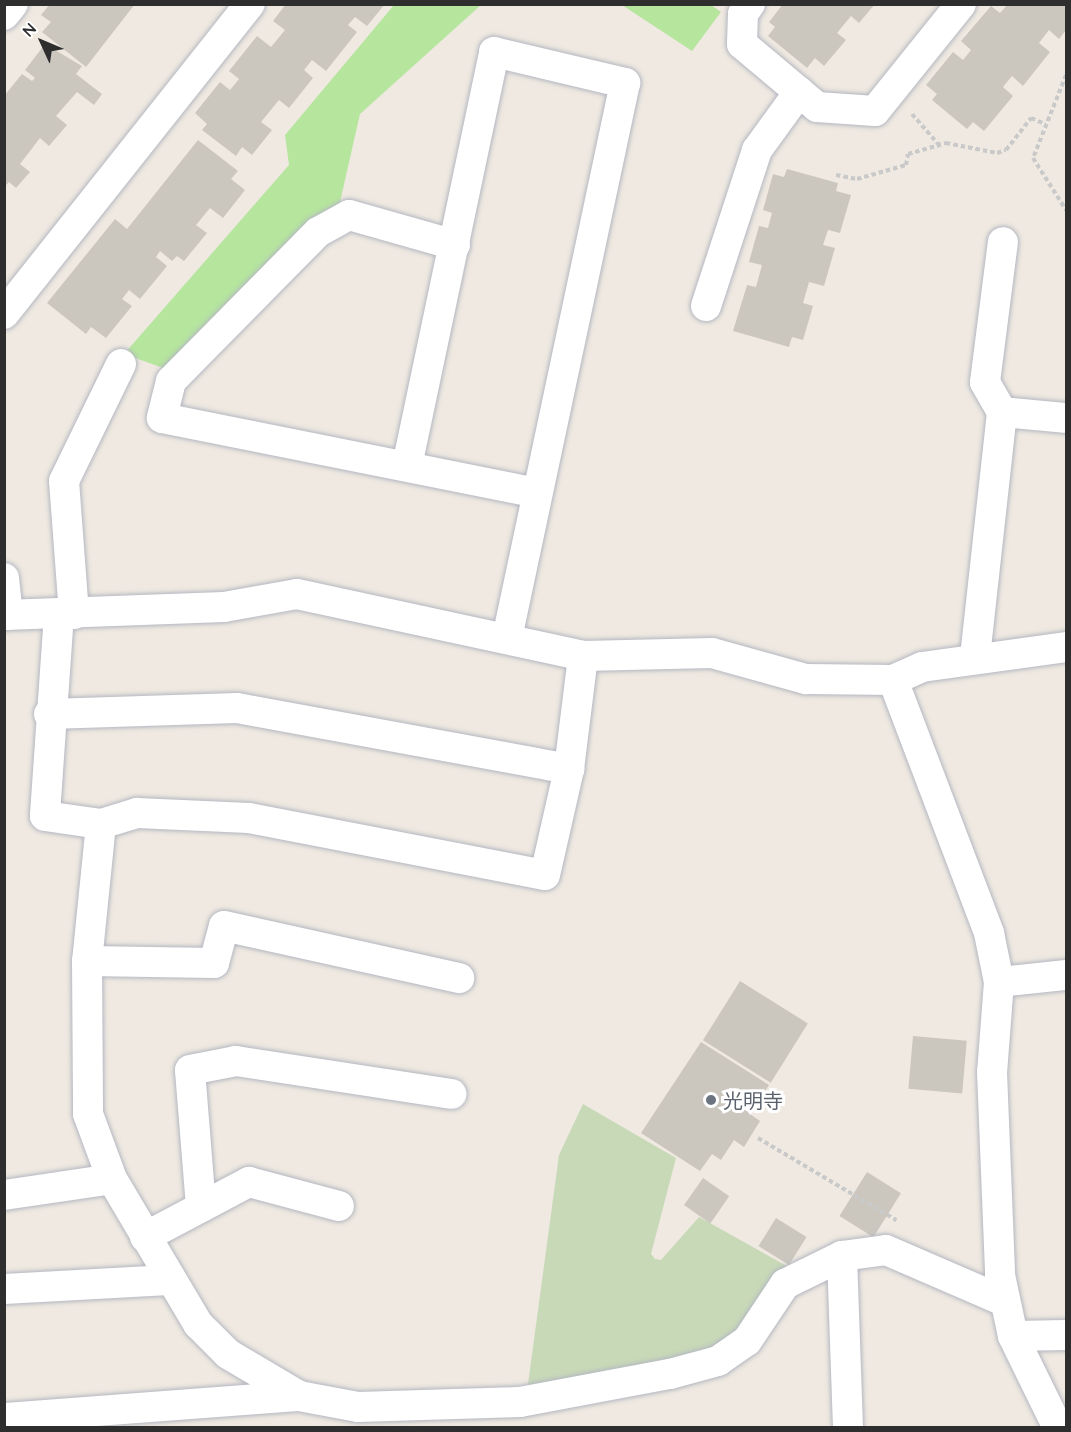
<!DOCTYPE html>
<meta charset="utf-8">
<style>
body{margin:0}
#map{position:relative;width:1071px;height:1432px;overflow:hidden;background:#efe9e1;font-family:Quicksand,"Noto Sans JP",sans-serif}
div>[style]{position:absolute}
[style*='--x']{left:calc(var(--x)*1px);top:calc(var(--y)*1px);width:calc(var(--w)*1px);rotate:calc(var(--a)*1deg)}
.green>*{inset:0;background:#b6e59e}
.cemetery>*{inset:0;background:#c8d9b8}
.building>*{inset:0;background:#cbc7bf;transform-origin:0 0}
.path>*{height:4px;margin-top:-2px;transform-origin:0;background:repeating-linear-gradient(90deg,#c9c9c9 0 4.5px,transparent 0 7.5px)}
.roads{filter:drop-shadow(0 0 2px #b4b7c1) drop-shadow(0 0 2px #b4b7c1)}
.minor>*{height:30px;margin:-15px;padding:0 15px;transform-origin:15px;border-radius:15px;background:#fff}
.dots>*{width:16px;height:16px;translate:-50% -50%;box-sizing:border-box;border:3px solid #fff;border-radius:50%}
span{translate:-50% -50%;white-space:nowrap;text-align:center;line-height:1.15;-webkit-text-stroke:6px #fff;paint-order:stroke}
.worship-label{font-size:20px;color:#5b616d}
.left{translate:0 -50%;text-align:left}
.frame{position:absolute;inset:0;border:6px solid #2e2e2e;pointer-events:none}
.north{position:absolute;left:12px;top:12px;width:60px;height:60px;-webkit-text-stroke:4px #fff;paint-order:stroke;rotate:314deg;font-size:16px;font-weight:700;line-height:24px;text-align:center;color:#2e2e2e}
.north::after{content:'';display:block;margin:auto;width:21px;height:27px;background:#2e2e2e;clip-path:polygon(50% 0,100% 100%,50% 72%,0 100%)}
</style>
<div id="map">
<div class="green">
<div style="clip-path:polygon(394px 5px,481px 5px,360px 114px,340px 202px,308px 222px,169px 370px,124px 354px,289px 165px,285px 135px)"></div>
<div style="clip-path:polygon(622px 5px,711px 5px,721px 12px,692px 51px)"></div>
</div>
<div class="cemetery">
<div style="clip-path:polygon(583px 1104px,676px 1158px,651px 1254px,655px 1259px,661px 1260px,699px 1217px,792px 1269px,743px 1332px,713px 1355px,536px 1391px,528px 1384px,559px 1155px)"></div>
</div>
<div class="building">
<div style="clip-path:polygon(50px 4px,135px 4px,86px 67px,42px 32px,51px 22px,41px 15px)"></div>
<div style="clip-path:polygon(286px 4px,385px 4px,367px 26px,355px 17px,348px 25px,357px 32px,326px 71px,312px 60px,304px 70px,313px 78px,289px 108px,279px 100px,261px 122px,272px 130px,252px 155px,242px 147px,236px 156px,202px 130px,207px 124px,195px 113px,220px 82px,230px 90px,239px 79px,229px 71px,257px 36px,271px 47px,285px 30px,273px 21px)"></div>
<div style="clip-path:polygon(783px 4px,875px 4px,859px 23px,851px 16px,837px 33px,846px 40px,824px 66px,815px 58px,807px 68px,768px 36px,775px 27px,769px 22px)"></div>
<div style="clip-path:polygon(1008px 4px,1066px 4px,1066px 30px,1059px 39px,1049px 30px,1039px 43px,1050px 52px,1023px 86px,1012px 76px,1003px 87px,1013px 96px,984px 131px,973px 122px,967px 129px,932px 100px,937px 94px,926px 85px,953px 52px,963px 60px,971px 50px,961px 41px,991px 6px,1000px 13px)"></div>
<div style="clip-path:polygon(45px 44px,82px 66px,76px 74px,102px 94px,94px 105px,77px 92px,56px 116px,67px 125px,49px 146px,40px 138px,20px 164px,30px 172px,16px 188px,9px 182px,4px 187px,4px 96px,22px 74px,32px 81px,35px 78px,25px 70px)"></div>
<div style="clip-path:polygon(198px 140px,238px 171px,231px 179px,245px 190px,223px 218px,210px 208px,196px 225px,207px 233px,184px 261px,177px 256px,172px 261px,160px 251px,156px 257px,167px 266px,140px 299px,129px 290px,122px 299px,132px 306px,106px 338px,91px 327px,86px 334px,47px 303px,115px 219px,127px 229px)"></div>
<div style="clip-path:polygon(787px 169px,838px 183px,836px 191px,851px 195px,840px 233px,828px 230px,823px 245px,835px 248px,824px 286px,809px 282px,803px 303px,813px 306px,803px 340px,792px 337px,789px 347px,733px 331px,747px 285px,756px 287px,762px 265px,749px 262px,759px 226px,768px 228px,772px 213px,763px 210px,773px 174px,784px 177px)"></div>
<div style="left:740px;top:981px;width:80px;height:70px;rotate:32deg"></div>
<div style="left:913px;top:1036px;width:54px;height:53px;rotate:5deg"></div>
<div style="clip-path:polygon(701px 1042px,769px 1085px,750px 1114px,760px 1121px,744px 1147px,734px 1140px,721px 1160px,712px 1154px,700px 1171px,641px 1133px)"></div>
<div style="left:867px;top:1172px;width:40px;height:52px;rotate:32deg"></div>
<div style="left:703px;top:1178px;width:32px;height:33px;rotate:35deg"></div>
<div style="left:776px;top:1218px;width:36px;height:33px;rotate:32deg"></div>
</div>
<div class="path">
<div style="--x:1066;--y:75;--w:89;--a:111.7"></div>
<div style="--x:1033;--y:158;--w:62;--a:57.6"></div>
<div style="--x:912;--y:114;--w:41;--a:48.9"></div>
<div style="--x:836;--y:175;--w:21;--a:11"></div>
<div style="--x:857;--y:179;--w:51;--a:-15.9"></div>
<div style="--x:906;--y:165;--w:11;--a:-80"></div>
<div style="--x:908;--y:154;--w:40;--a:-16"></div>
<div style="--x:946;--y:143;--w:52;--a:11.1"></div>
<div style="--x:997;--y:153;--w:9;--a:-18"></div>
<div style="--x:1006;--y:150;--w:41;--a:-52"></div>
<div style="--x:1031;--y:118;--w:15;--a:23"></div>
<div style="--x:758;--y:1138;--w:161;--a:30.7"></div>
</div>
<div class="roads">
<div class="minor">
<div style="--x:750;--y:4;--w:12;--a:125"></div>
<div style="--x:743;--y:14;--w:30;--a:92"></div>
<div style="--x:742;--y:44;--w:98;--a:40"></div>
<div style="--x:817;--y:107;--w:58;--a:3.9"></div>
<div style="--x:875;--y:111;--w:137;--a:-51.2"></div>
<div style="--x:4;--y:15;--w:14;--a:-51"></div>
<div style="--x:455;--y:245;--w:110;--a:-164.2"></div>
<div style="--x:349;--y:215;--w:35;--a:151"></div>
<div style="--x:318;--y:232;--w:209;--a:134.6"></div>
<div style="--x:171;--y:381;--w:38;--a:104"></div>
<div style="--x:162;--y:418;--w:381;--a:11.3"></div>
<div style="--x:706;--y:306;--w:164;--a:-71.9"></div>
<div style="--x:757;--y:150;--w:72;--a:-54.1"></div>
<div style="--x:4;--y:314;--w:396;--a:-51.6"></div>
<div style="--x:1002;--y:412;--w:64;--a:5.4"></div>
<div style="--x:407;--y:466;--w:423;--a:-78.1"></div>
<div style="--x:494;--y:52;--w:135;--a:13.3"></div>
<div style="--x:625;--y:83;--w:567;--a:102"></div>
<div style="--x:4;--y:578;--w:37;--a:84"></div>
<div style="--x:59;--y:614;--w:202;--a:94"></div>
<div style="--x:45;--y:816;--w:57;--a:8.1"></div>
<div style="--x:101;--y:824;--w:38;--a:-17"></div>
<div style="--x:137;--y:813;--w:112;--a:2.6"></div>
<div style="--x:249;--y:818;--w:301;--a:10.9"></div>
<div style="--x:545;--y:875;--w:109;--a:-77.2"></div>
<div style="--x:569;--y:769;--w:114;--a:-82.9"></div>
<div style="--x:74;--y:614;--w:133;--a:-94.3"></div>
<div style="--x:64;--y:481;--w:130;--a:-64"></div>
<div style="--x:4;--y:615;--w:220;--a:-2.1"></div>
<div style="--x:224;--y:607;--w:74;--a:-10.1"></div>
<div style="--x:297;--y:594;--w:293;--a:12.2"></div>
<div style="--x:583;--y:656;--w:129;--a:-1.3"></div>
<div style="--x:712;--y:653;--w:98;--a:15.5"></div>
<div style="--x:806;--y:679;--w:87;--a:0.7"></div>
<div style="--x:893;--y:680;--w:32;--a:-24"></div>
<div style="--x:922;--y:667;--w:145;--a:-7.9"></div>
<div style="--x:975;--y:657;--w:246;--a:-83.7"></div>
<div style="--x:1002;--y:412;--w:34;--a:-120"></div>
<div style="--x:985;--y:382;--w:141;--a:-82.7"></div>
<div style="--x:893;--y:680;--w:271;--a:69.2"></div>
<div style="--x:989;--y:933;--w:50;--a:78.5"></div>
<div style="--x:999;--y:982;--w:90;--a:94.4"></div>
<div style="--x:992;--y:1072;--w:203;--a:87.7"></div>
<div style="--x:1000;--y:1275;--w:62;--a:78"></div>
<div style="--x:1013;--y:1336;--w:102;--a:63.9"></div>
<div style="--x:49;--y:714;--w:188;--a:-1.8"></div>
<div style="--x:237;--y:708;--w:338;--a:10.4"></div>
<div style="--x:101;--y:824;--w:138;--a:95.8"></div>
<div style="--x:87;--y:961;--w:153;--a:89.6"></div>
<div style="--x:88;--y:1114;--w:69;--a:69.7"></div>
<div style="--x:112;--y:1179;--w:169;--a:59.3"></div>
<div style="--x:198;--y:1324;--w:42;--a:45"></div>
<div style="--x:228;--y:1354;--w:82;--a:30.6"></div>
<div style="--x:299;--y:1396;--w:60;--a:10.6"></div>
<div style="--x:358;--y:1407;--w:162;--a:-1.8"></div>
<div style="--x:520;--y:1402;--w:153;--a:-10.6"></div>
<div style="--x:670;--y:1374;--w:50;--a:-15.2"></div>
<div style="--x:718;--y:1361;--w:35;--a:-35"></div>
<div style="--x:747;--y:1341;--w:69;--a:-56.3"></div>
<div style="--x:785;--y:1284;--w:64;--a:-26.2"></div>
<div style="--x:842;--y:1256;--w:44;--a:-7.8"></div>
<div style="--x:886;--y:1250;--w:129;--a:23.4"></div>
<div style="--x:87;--y:961;--w:127;--a:0.9"></div>
<div style="--x:214;--y:963;--w:38;--a:-75"></div>
<div style="--x:224;--y:926;--w:241;--a:12.5"></div>
<div style="--x:999;--y:982;--w:67;--a:-6"></div>
<div style="--x:4;--y:1195;--w:109;--a:-8.4"></div>
<div style="--x:201;--y:1207;--w:137;--a:-94.6"></div>
<div style="--x:190;--y:1070;--w:47;--a:-11.1"></div>
<div style="--x:236;--y:1061;--w:218;--a:8.7"></div>
<div style="--x:145;--y:1237;--w:118;--a:-27.9"></div>
<div style="--x:249;--y:1182;--w:93;--a:14.9"></div>
<div style="--x:842;--y:1256;--w:172;--a:88"></div>
<div style="--x:4;--y:1289;--w:165;--a:-3.1"></div>
<div style="--x:1013;--y:1336;--w:53;--a:-1.1"></div>
<div style="--x:4;--y:1418;--w:296;--a:-4.3"></div>
</div>
</div>
<div class="dots">
<div style="left:711px;top:1100px;background:#6b7280"></div>
</div>
<div class="worship-label">
<span class="left" style="left:723px;top:1100px">光明寺</span>
</div>
<div class="frame"></div>
<div class="north">N</div>
</div>
